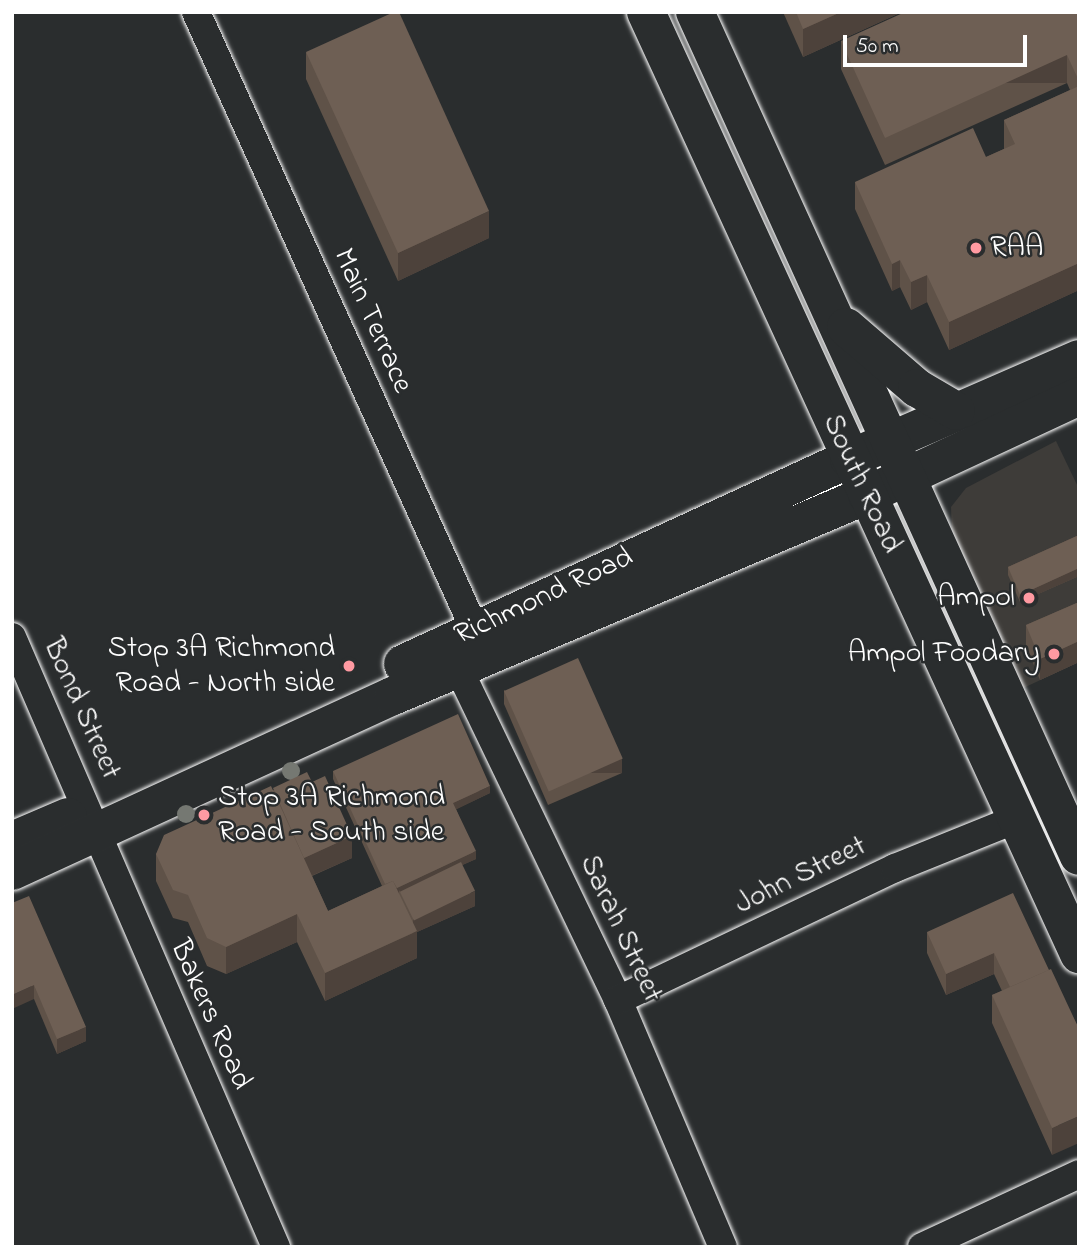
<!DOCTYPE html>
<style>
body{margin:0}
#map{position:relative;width:1091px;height:1259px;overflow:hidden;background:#2a2d2e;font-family:"Indie Flower",sans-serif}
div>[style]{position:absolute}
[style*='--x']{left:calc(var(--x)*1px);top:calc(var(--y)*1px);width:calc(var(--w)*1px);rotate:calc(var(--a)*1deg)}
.built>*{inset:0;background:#3e3c39}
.roads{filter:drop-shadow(0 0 2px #fff) drop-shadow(0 0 2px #fff)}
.street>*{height:28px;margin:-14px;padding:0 14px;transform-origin:14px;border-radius:14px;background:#2a2d2e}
.secondary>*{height:38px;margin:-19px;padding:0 19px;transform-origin:19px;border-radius:19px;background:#2a2d2e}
.primary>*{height:38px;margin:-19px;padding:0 19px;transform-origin:19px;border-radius:19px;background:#2a2d2e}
.highway>*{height:38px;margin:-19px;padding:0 19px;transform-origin:19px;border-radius:19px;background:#2a2d2e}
.trees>*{width:18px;height:18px;margin:-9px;border-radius:50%;background:#757872}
.wall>*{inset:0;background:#5f5248}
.shaded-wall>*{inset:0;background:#4d423b;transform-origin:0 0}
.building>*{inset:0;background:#6e5f54;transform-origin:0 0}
.dots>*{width:19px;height:19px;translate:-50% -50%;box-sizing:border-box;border:4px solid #2a2d2e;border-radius:50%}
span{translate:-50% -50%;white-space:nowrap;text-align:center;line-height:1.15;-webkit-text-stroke:5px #2a2d2e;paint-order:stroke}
.poi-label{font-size:30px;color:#fff}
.left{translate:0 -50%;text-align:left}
.right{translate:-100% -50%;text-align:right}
.street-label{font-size:30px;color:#fff}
.frame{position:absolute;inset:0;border:14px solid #fff;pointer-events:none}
.scale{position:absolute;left:843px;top:35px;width:184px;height:32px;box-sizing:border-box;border:4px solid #fff;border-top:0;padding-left:9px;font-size:21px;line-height:24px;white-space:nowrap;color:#fff;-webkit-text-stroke:5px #2a2d2e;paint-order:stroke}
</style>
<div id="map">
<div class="built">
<div style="clip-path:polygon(1056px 441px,1079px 489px,1079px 662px,1019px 690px,952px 533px,951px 507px,966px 488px)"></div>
</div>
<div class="roads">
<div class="street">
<div style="--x:196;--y:12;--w:698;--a:65.71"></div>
<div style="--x:12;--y:637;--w:665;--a:66.6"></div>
<div style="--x:451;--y:653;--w:385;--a:64.3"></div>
<div style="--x:618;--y:1000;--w:268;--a:67"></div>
<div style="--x:618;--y:1000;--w:307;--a:-25.5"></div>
<div style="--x:895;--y:868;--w:131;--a:-22"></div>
<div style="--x:922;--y:1247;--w:173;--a:-24.9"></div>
</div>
<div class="secondary">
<div style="--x:403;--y:664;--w:491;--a:-24.7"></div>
<div style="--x:12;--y:841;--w:61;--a:-23.2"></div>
<div style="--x:12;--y:871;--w:419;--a:-24.7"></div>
<div style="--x:393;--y:696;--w:515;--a:-22.98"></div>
</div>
<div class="primary">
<div style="--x:849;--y:459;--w:251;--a:-23.5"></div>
<div style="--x:867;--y:495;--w:234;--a:-25"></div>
</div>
<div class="highway">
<div style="--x:646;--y:12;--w:1037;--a:65.31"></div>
<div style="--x:695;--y:12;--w:927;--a:65.54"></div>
<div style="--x:846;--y:327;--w:94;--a:40.7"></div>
<div style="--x:917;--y:388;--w:45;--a:30.5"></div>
</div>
</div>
<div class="trees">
<div style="left:291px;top:771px"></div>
<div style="left:186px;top:814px"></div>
</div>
<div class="wall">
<div style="clip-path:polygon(783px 12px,902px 12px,803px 57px)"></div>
<div style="clip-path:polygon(1079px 12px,1079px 290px,949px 350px,927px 302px,911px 310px,900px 287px,892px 291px,855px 209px,855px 182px,986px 157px,1004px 149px,1004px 120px,1070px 90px,1067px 83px,885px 165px,841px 69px,841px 41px)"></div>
<div style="clip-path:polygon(306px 52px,489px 238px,398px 281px,306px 79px)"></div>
<div style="clip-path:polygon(1079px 535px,1079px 576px,1020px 602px,1008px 575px,1008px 567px)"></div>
<div style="clip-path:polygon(1079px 602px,1079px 662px,1040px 680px,1026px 646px,1026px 625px)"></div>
<div style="clip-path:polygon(504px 690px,622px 773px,548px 805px,504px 704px)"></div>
<div style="clip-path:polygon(333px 771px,490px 793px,456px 809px,476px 859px,462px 865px,475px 906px,417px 932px,417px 958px,325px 1001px,297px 942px,226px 974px,207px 966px,188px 922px,173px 918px,156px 881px,156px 854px,273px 790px,312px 782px,352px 858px,312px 876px,328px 911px,382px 886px,333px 779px)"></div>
<div style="clip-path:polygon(12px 903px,86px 1041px,57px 1054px,34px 999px)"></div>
<div style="clip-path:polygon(927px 932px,1049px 970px,1079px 1029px,1052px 1155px,992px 1023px,992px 995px,1002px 991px,994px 974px,946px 995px,927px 953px)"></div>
</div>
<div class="shaded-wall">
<div style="clip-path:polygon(841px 12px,902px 12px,803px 57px,803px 29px)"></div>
<div style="left:1067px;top:55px;width:28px;height:200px;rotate:90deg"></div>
<div style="clip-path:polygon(489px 211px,489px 238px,398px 281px,398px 253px)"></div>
<div style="clip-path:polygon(900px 260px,900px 287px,892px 291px,892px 264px)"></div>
<div style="clip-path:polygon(1079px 263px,1079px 290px,949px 350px,949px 322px)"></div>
<div style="clip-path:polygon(927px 275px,927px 302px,911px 310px,911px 282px)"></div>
<div style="clip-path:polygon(1079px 568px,1079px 576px,1020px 602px,1020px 595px)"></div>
<div style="clip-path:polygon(1079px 641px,1079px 662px,1040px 680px,1040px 659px)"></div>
<div style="left:622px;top:759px;width:14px;height:81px;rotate:90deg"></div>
<div style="clip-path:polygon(490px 786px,490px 793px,453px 811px,453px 803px)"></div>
<div style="clip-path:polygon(352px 836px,352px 858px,304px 879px,304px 858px)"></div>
<div style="clip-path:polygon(476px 851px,476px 859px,401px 893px,399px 890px,399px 894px,388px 892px)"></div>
<div style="clip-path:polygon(475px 891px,475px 906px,417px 932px,417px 958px,325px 1001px,325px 973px,413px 933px,413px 919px)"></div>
<div style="clip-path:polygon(297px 914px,297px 942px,226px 974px,226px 947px)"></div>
<div style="clip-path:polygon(994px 953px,994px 974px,946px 995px,946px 974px)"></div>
<div style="clip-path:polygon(34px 985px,34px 999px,12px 1009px,12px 995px)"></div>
<div style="clip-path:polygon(86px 1027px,86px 1041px,57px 1054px,57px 1039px)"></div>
<div style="clip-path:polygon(1079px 1116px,1079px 1143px,1052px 1155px,1052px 1128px)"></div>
</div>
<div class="building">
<div style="clip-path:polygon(394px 12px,399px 12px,489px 211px,398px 253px,306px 52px)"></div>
<div style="clip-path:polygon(796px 12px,841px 12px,803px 29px)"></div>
<div style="clip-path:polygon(905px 12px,1079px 12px,1079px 81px,1067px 55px,885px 138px,841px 41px)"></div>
<div style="clip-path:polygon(1079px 86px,1079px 263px,949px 322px,927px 275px,911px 282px,900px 260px,892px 264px,855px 182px,973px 128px,986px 157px,1015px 144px,1004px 120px)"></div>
<div style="clip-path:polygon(1079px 535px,1079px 568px,1020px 595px,1008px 567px)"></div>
<div style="clip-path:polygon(1079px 602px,1079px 641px,1040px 659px,1026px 625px)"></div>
<div style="left:578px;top:658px;width:110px;height:81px;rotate:66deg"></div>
<div style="clip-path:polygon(458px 714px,490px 786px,453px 803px,476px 851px,397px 888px,393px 881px,385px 884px,333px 771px)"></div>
<div style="clip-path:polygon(307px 772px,312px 782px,325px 776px,352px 836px,304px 858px,273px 788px)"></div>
<div style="clip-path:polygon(271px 786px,328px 911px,393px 881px,417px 931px,325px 973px,297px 914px,226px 947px,207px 938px,188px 895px,173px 890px,156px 854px,164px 835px)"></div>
<div style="left:461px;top:862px;width:32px;height:68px;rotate:64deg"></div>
<div style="clip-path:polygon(1013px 893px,1049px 970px,1010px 987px,994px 953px,946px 974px,927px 932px)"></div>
<div style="clip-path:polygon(29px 896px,86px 1027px,57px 1039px,34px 985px,12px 995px,12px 903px)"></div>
<div style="clip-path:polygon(1051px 969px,1079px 1029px,1079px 1116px,1052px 1128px,992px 995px)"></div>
</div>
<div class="dots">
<div style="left:976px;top:248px;background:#ff9aa2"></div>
<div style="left:1029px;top:598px;background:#ff9aa2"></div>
<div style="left:1054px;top:654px;background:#ff9aa2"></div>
<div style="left:349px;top:666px;background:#ff9aa2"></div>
<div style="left:204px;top:815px;background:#ff9aa2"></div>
</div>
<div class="poi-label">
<span class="left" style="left:990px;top:248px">RAA</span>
<span class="right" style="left:1015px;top:598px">Ampol</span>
<span class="right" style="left:335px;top:666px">Stop 3A Richmond<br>Road - North side</span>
<span class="right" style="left:1040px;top:654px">Ampol Foodary</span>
<span class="left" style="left:218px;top:815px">Stop 3A Richmond<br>Road - South side</span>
</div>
<div class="street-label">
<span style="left:372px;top:321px;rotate:66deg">Main Terrace</span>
<span style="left:861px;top:484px;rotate:65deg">South Road</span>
<span style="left:544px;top:597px;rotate:-25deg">Richmond Road</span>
<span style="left:81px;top:709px;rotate:66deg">Bond Street</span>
<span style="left:801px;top:876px;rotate:-26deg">John Street</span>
<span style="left:620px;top:929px;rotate:65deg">Sarah Street</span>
<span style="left:210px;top:1015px;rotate:66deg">Bakers Road</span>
</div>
<div class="frame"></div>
<div class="scale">50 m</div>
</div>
